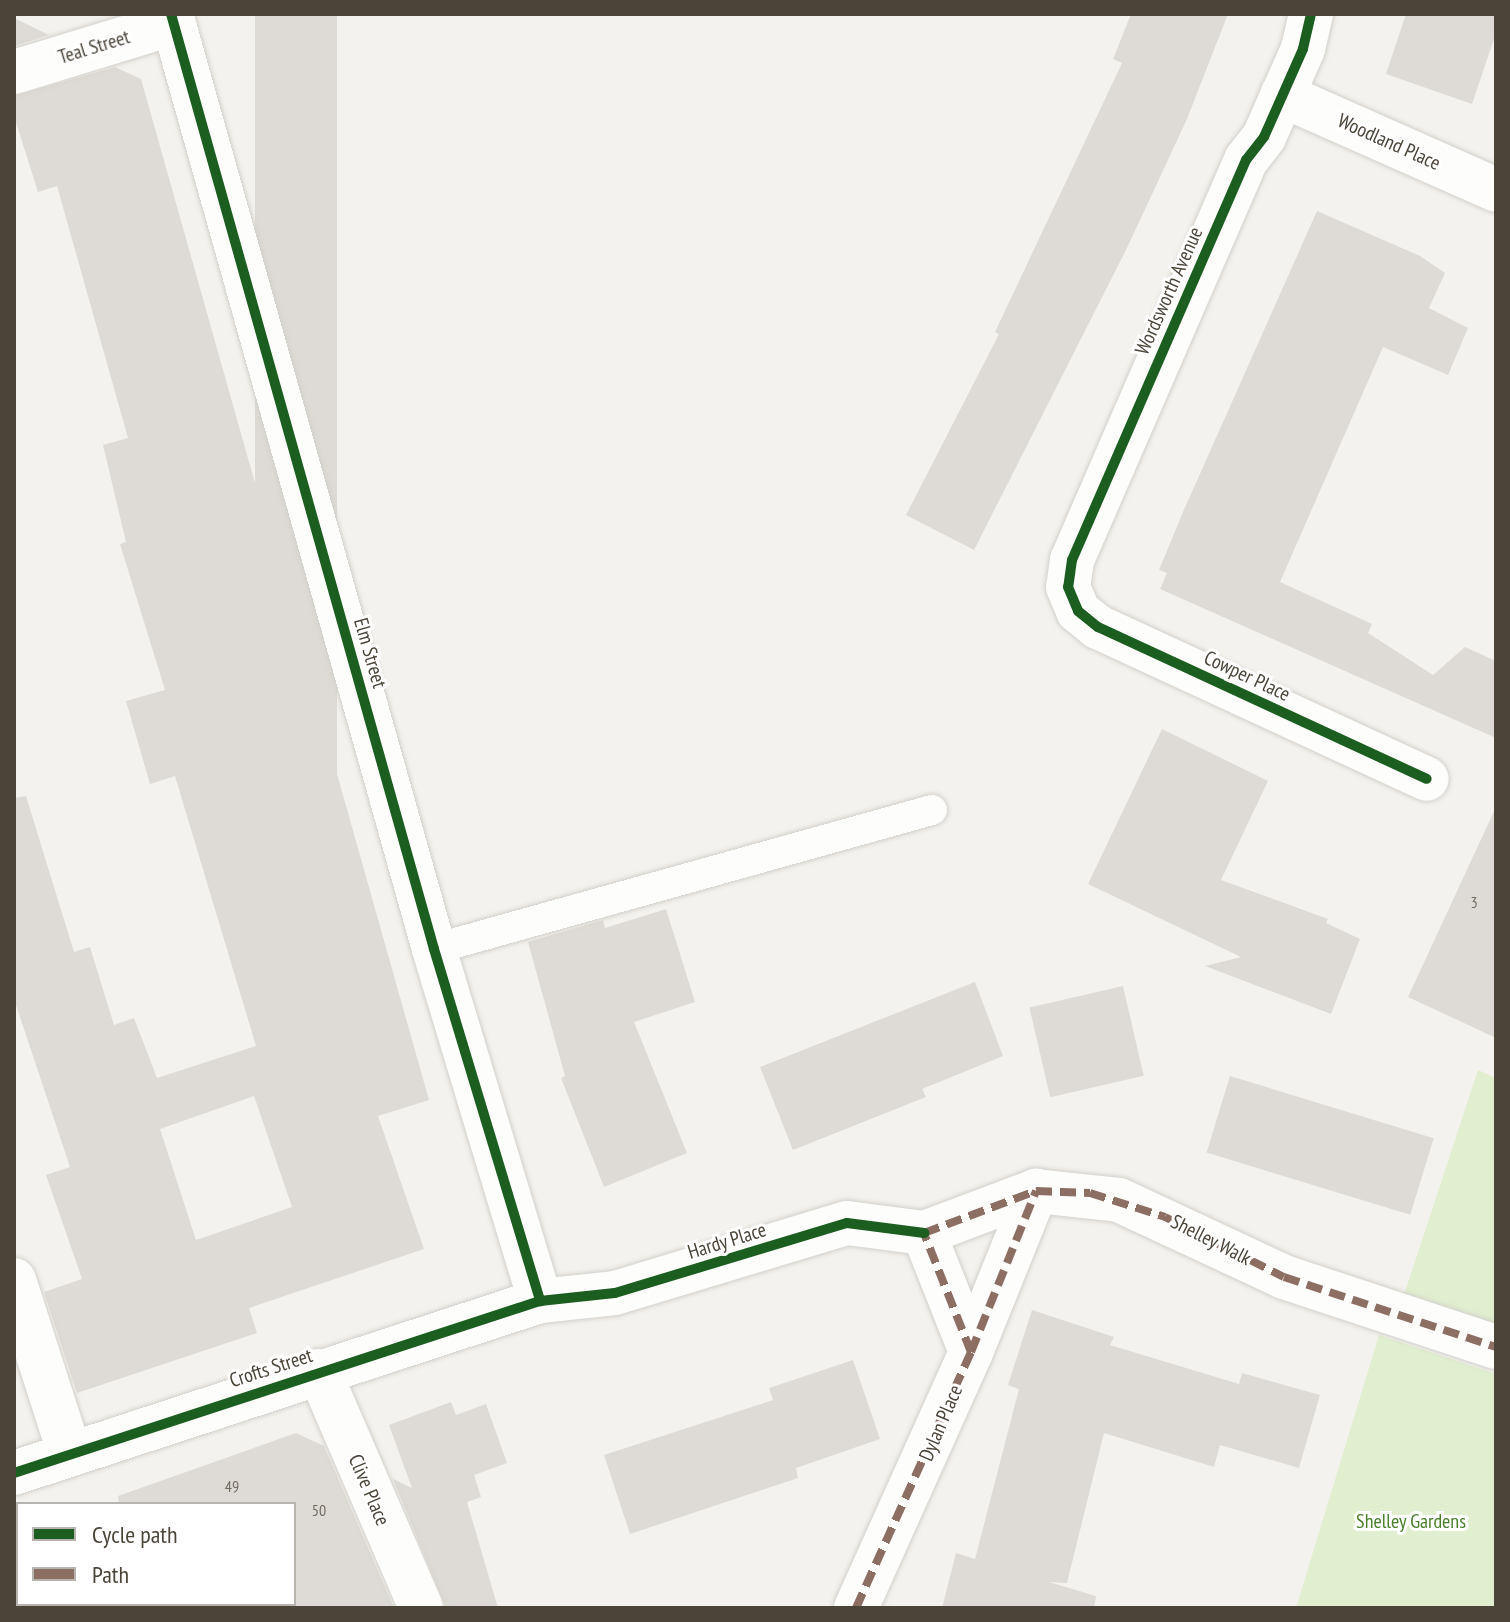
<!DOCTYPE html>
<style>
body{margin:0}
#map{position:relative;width:1510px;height:1622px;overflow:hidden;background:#f4f2ee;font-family:"PT Sans Narrow",sans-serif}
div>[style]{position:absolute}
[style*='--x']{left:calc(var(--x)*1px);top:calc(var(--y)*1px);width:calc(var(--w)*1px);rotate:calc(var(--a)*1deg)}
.green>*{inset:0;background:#e1eecf}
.building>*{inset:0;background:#dedbd6;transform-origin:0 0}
.roads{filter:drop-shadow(0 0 2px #d2d0cb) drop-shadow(0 0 2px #d2d0cb)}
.lane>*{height:30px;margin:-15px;padding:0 15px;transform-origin:15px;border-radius:15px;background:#fdfdfc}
.street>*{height:44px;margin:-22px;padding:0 22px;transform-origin:22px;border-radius:22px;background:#fdfdfc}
.quiet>*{height:8px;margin-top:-4px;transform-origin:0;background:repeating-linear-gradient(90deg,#8d6e63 0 16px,transparent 0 24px)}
.cycleway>*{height:10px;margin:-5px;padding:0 5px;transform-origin:5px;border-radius:5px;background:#1b5e20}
span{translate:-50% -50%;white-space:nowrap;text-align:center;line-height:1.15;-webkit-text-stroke:6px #fff;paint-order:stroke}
.number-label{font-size:16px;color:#706a61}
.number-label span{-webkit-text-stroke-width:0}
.street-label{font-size:20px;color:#4b4439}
.park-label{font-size:20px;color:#4a7f2a}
.frame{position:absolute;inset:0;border:16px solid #4b4439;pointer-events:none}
.legend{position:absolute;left:16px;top:1502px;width:280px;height:104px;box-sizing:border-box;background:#fff;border:2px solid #b7b4b0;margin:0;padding:10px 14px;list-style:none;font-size:24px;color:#4b4439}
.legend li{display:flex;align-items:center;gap:16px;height:40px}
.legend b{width:40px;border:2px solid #b7b4b0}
</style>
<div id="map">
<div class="green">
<div style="clip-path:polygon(1478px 1070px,1496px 1078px,1496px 1327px,1403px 1298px)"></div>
<div style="clip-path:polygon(1379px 1335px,1496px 1374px,1496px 1608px,1296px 1608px)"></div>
</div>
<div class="building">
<div style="left:255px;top:14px;width:82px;height:931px"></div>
<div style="clip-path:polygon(1131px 14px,1228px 14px,1187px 119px,1126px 250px,974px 550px,906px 515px,999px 334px,995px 332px,1122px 63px,1113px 59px)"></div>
<div style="clip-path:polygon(1406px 14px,1496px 14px,1496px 33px,1472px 104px,1386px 74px)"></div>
<div style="clip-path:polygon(14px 18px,49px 35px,14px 46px)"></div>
<div style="clip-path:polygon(evenodd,115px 67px,141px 79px,429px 1100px,378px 1116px,424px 1249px,249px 1308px,257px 1333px,77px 1393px,44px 1292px,82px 1279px,46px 1175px,70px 1167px,14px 999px,14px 798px,26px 796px,74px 952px,90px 947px,114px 1025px,134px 1018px,157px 1078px,256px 1046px,175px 776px,150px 784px,126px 701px,165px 690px,120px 544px,126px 542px,103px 445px,128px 438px,57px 186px,38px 192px,14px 116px,14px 96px,115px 67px,254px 1096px,292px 1207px,196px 1240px,160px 1129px,254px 1096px)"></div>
<div style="clip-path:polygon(1317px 211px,1420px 256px,1445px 273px,1429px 308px,1468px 328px,1448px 375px,1383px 347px,1280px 582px,1372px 624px,1368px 633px,1433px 675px,1465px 647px,1496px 661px,1496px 738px,1160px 589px,1167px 573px,1159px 570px,1183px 512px)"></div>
<div style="clip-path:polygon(1162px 729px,1268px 781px,1221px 880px,1328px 919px,1326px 923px,1360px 939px,1331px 1014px,1205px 966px,1241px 957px,1088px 884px)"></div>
<div style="clip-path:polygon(1496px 807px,1496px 1038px,1408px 997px)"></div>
<div style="clip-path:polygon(666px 909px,695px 1002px,634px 1022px,687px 1153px,604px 1187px,561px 1078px,565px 1076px,528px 942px,603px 920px,605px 928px)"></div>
<div style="clip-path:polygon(975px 982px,1003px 1056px,922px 1089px,926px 1097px,793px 1150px,760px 1067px)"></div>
<div style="left:1123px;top:986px;width:92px;height:96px;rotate:77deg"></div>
<div style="left:1230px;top:1076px;width:213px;height:80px;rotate:17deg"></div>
<div style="clip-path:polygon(1032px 1310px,1114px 1337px,1110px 1345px,1239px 1384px,1242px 1373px,1320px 1395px,1299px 1468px,1220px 1445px,1214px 1467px,1104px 1433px,1067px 1583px,1049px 1582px,1096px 1596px,1094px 1608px,942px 1608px,956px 1553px,975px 1559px,1019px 1389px,1008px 1385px)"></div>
<div style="clip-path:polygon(853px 1360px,880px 1439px,796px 1468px,798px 1478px,630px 1534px,604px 1455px,773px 1400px,769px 1388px)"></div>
<div style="clip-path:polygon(451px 1402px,456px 1415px,486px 1404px,507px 1463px,474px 1475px,481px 1497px,467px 1502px,498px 1608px,446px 1608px,393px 1479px,412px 1488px,389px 1425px)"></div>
<div style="clip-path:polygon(296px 1433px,324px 1446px,394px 1608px,294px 1608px,294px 1504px,119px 1504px,118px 1496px)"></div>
</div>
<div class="roads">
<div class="lane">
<div style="--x:434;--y:949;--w:517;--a:-15.6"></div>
</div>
<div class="street">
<div style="--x:171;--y:14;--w:971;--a:74.29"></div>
<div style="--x:434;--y:949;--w:368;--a:73.2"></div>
<div style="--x:1311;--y:14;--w:36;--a:103"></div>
<div style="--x:1303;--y:49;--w:96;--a:113.9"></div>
<div style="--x:1264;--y:137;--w:29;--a:128"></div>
<div style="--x:1246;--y:160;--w:436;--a:113.5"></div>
<div style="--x:1072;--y:560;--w:27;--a:98"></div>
<div style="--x:1068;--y:587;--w:26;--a:67"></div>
<div style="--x:1078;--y:611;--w:26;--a:39"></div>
<div style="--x:1098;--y:627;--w:362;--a:24.8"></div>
<div style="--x:14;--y:72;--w:167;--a:-17"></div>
<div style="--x:1282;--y:95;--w:234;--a:23.9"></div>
<div style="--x:14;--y:1280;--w:183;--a:72.2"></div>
<div style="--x:971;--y:1352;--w:174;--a:-68"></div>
<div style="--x:319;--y:1371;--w:258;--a:66.7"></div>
<div style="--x:14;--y:1473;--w:553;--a:-18.11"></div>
<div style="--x:540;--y:1301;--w:75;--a:-6.1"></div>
<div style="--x:615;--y:1293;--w:242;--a:-16.8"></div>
<div style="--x:847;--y:1223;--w:78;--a:7.4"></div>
<div style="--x:924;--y:1233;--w:120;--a:-20.6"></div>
<div style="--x:1036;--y:1191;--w:83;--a:6.2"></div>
<div style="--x:1119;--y:1200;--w:182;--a:25"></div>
<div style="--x:1284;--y:1277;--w:223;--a:18.3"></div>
<div style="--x:856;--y:1608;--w:281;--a:-65.8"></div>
<div style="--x:971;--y:1352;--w:128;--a:-111.6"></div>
</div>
</div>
<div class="quiet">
<div style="--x:971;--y:1352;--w:174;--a:-68"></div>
<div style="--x:856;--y:1608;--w:281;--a:-65.8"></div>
<div style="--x:971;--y:1352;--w:128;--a:-111.6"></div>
<div style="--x:924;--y:1233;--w:120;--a:-20.6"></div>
<div style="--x:1036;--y:1191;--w:54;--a:2.1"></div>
<div style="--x:1090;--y:1193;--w:79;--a:17.7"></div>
<div style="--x:1165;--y:1217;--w:133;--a:26.8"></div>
<div style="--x:1284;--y:1277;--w:223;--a:18.3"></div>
</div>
<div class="cycleway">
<div style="--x:171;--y:14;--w:971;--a:74.29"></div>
<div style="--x:434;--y:949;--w:368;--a:73.2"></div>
<div style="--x:1311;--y:14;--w:36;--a:103"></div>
<div style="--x:1303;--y:49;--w:96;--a:113.9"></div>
<div style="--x:1264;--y:137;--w:29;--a:128"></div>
<div style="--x:1246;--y:160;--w:436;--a:113.5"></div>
<div style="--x:1072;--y:560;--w:27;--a:98"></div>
<div style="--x:1068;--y:587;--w:26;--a:67"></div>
<div style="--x:1078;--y:611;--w:26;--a:39"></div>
<div style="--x:1098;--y:627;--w:362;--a:24.8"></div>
<div style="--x:14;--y:1473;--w:553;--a:-18.11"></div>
<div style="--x:540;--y:1301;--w:75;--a:-6.1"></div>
<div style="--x:615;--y:1293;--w:242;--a:-16.8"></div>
<div style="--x:847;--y:1223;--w:78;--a:7.4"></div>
</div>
<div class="number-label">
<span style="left:1474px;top:902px">3</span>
<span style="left:232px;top:1486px">49</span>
<span style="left:319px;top:1510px">50</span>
</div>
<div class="street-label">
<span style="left:94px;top:47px;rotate:-17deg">Teal Street</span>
<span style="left:1389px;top:142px;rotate:24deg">Woodland Place</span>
<span style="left:1169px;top:291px;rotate:-66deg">Wordsworth Avenue</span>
<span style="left:370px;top:653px;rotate:74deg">Elm Street</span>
<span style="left:1247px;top:676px;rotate:25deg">Cowper Place</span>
<span style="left:1211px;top:1240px;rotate:27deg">Shelley Walk</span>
<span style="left:727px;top:1241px;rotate:-17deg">Hardy Place</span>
<span style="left:271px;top:1368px;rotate:-18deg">Crofts Street</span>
<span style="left:941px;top:1423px;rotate:-67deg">Dylan Place</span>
<span style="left:369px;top:1490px;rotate:67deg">Clive Place</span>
</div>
<div class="park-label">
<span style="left:1411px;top:1521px">Shelley Gardens</span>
</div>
<div class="frame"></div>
<ul class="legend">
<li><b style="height:10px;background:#1b5e20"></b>Cycle path</li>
<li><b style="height:10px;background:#8d6e63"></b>Path</li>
</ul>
</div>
